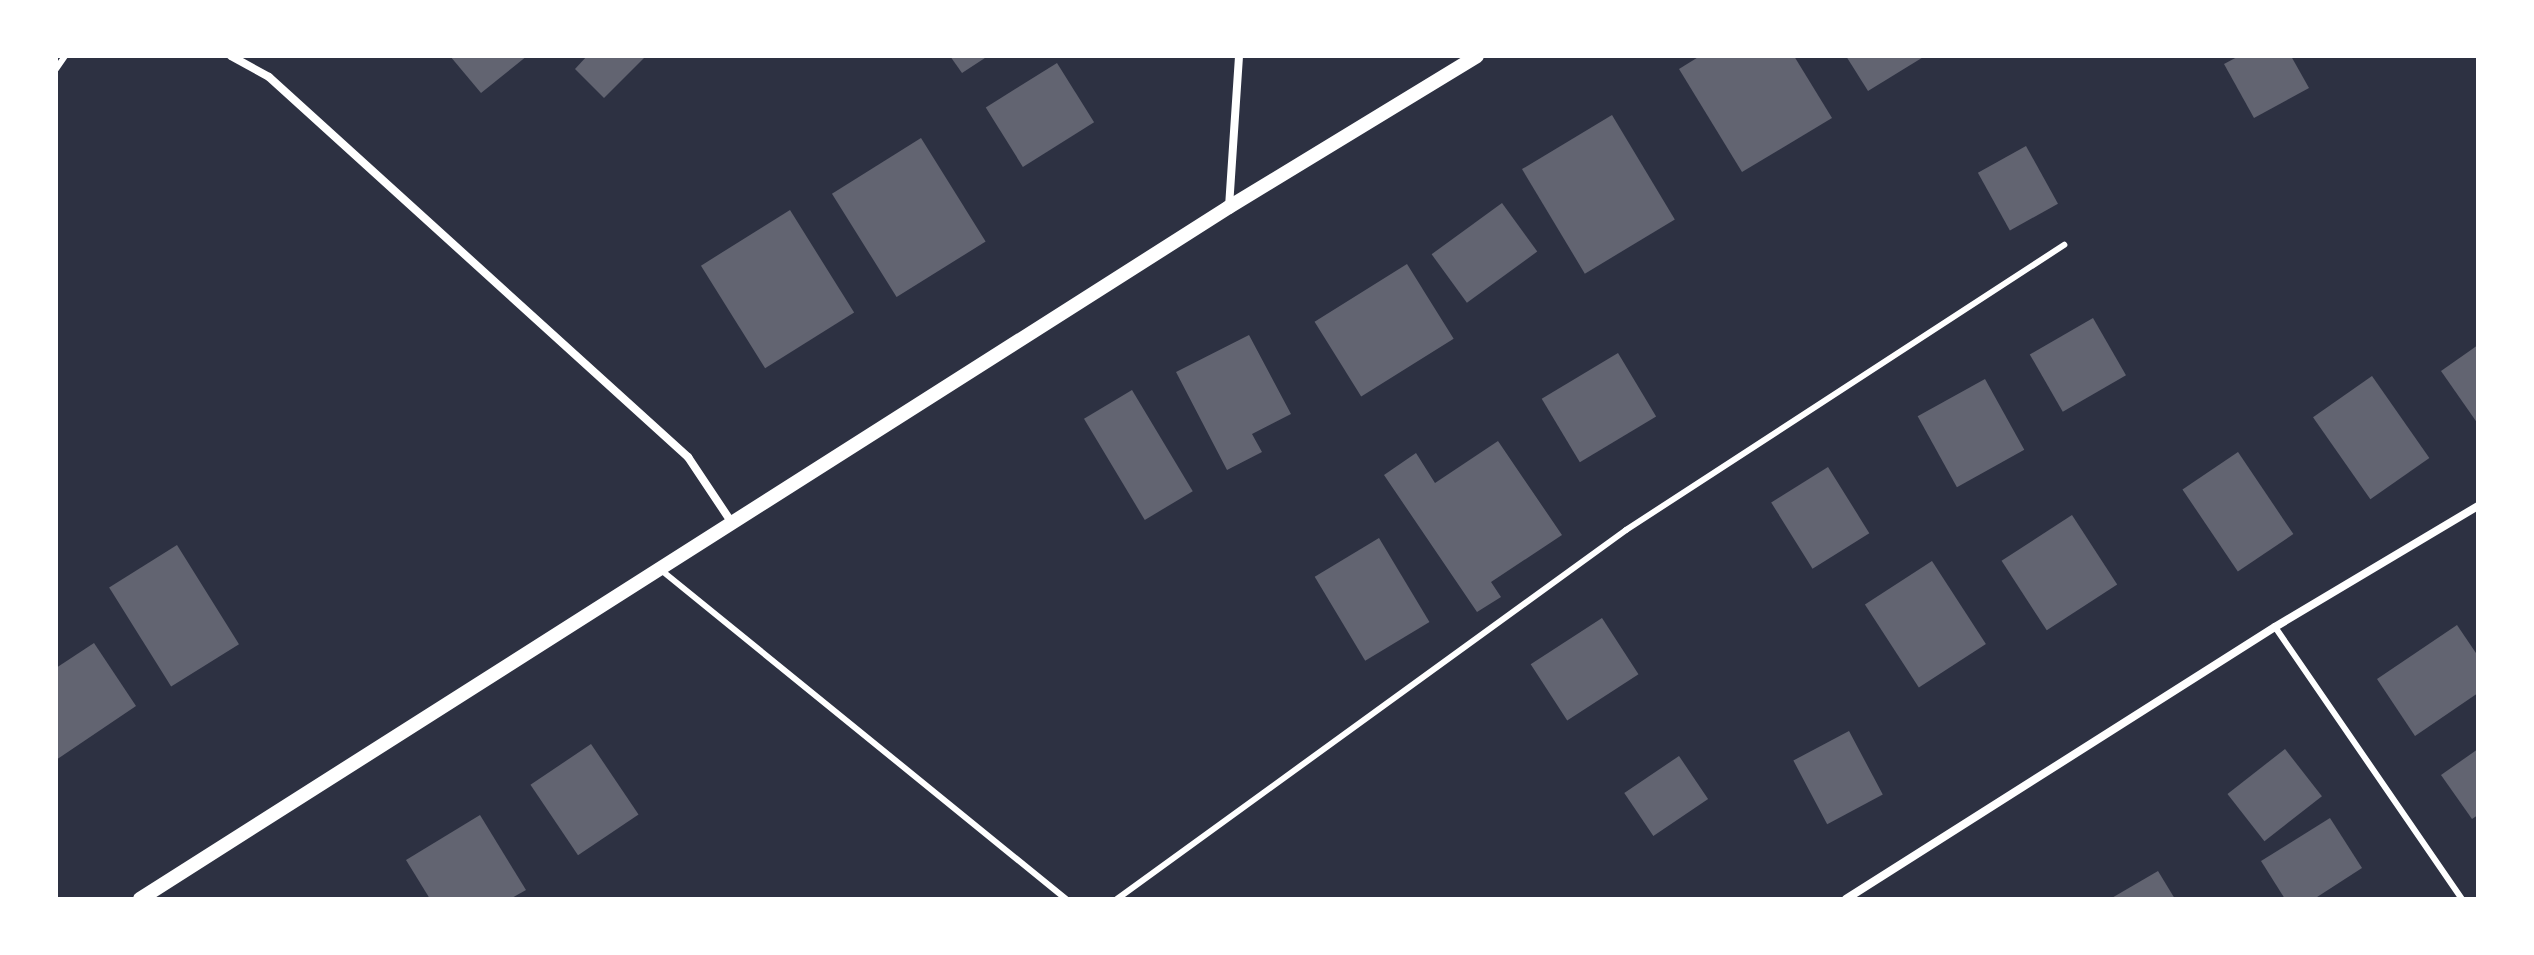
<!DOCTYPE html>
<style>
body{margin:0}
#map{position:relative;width:2534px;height:955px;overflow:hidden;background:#2d3142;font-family:"PT Sans Narrow",sans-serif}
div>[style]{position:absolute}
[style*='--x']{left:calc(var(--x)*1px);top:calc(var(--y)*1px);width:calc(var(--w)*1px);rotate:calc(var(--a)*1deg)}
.building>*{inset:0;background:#626471;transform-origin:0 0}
.service>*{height:6px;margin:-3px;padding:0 3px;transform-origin:3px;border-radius:3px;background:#fff}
.minor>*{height:8px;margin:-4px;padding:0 4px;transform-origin:4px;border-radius:4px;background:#fff}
.tertiary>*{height:14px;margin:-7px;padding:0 7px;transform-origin:7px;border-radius:7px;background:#fff}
span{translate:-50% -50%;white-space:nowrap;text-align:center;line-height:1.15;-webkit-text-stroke:7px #fff;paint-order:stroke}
.frame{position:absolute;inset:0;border:58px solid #fff;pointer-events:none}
</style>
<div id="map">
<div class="building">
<div style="clip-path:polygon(450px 56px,527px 56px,481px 93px)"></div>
<div style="clip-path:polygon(587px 56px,646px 56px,604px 98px,575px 69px)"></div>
<div style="clip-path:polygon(950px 56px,988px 56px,962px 73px)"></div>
<div style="clip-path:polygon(1700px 56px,1794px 56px,1832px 118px,1742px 172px,1679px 69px)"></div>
<div style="clip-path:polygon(1846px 56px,1925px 56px,1868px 91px)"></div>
<div style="clip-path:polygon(2239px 56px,2291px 56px,2309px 88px,2254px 118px,2224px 64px)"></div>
<div style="left:1057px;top:63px;width:70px;height:84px;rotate:58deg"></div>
<div style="left:1612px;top:115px;width:122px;height:105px;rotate:59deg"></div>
<div style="left:921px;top:138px;width:122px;height:105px;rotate:58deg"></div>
<div style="left:2026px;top:146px;width:66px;height:55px;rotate:61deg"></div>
<div style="left:1502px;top:203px;width:60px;height:87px;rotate:54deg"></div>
<div style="left:790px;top:210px;width:121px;height:105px;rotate:58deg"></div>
<div style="left:1407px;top:264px;width:88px;height:109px;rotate:58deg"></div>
<div style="left:2093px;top:318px;width:66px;height:73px;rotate:60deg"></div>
<div style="clip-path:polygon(1249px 335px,1291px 414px,1252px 434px,1262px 452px,1227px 470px,1176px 372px)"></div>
<div style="clip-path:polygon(2478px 345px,2478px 424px,2441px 371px)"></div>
<div style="left:1618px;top:353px;width:74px;height:89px;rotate:59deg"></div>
<div style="left:2372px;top:376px;width:100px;height:72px;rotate:55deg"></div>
<div style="left:1985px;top:379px;width:81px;height:77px;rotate:61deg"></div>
<div style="left:1132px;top:390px;width:118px;height:56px;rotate:59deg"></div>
<div style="clip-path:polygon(1498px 441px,1562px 535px,1491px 582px,1501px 597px,1477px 612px,1384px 475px,1416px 453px,1435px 483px)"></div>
<div style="left:2238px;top:452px;width:99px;height:67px;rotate:56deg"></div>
<div style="left:1828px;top:467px;width:78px;height:67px;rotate:58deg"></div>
<div style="left:2072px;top:515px;width:83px;height:84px;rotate:57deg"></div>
<div style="left:1379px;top:538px;width:98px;height:75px;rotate:59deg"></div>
<div style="left:177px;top:545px;width:117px;height:80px;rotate:58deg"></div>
<div style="left:1932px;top:561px;width:99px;height:80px;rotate:57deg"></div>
<div style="left:1602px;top:618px;width:67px;height:85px;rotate:57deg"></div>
<div style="clip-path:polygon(2457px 625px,2478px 656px,2478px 693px,2415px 736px,2377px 679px)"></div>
<div style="clip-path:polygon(94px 643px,136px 706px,56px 760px,56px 668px)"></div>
<div style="left:1849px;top:731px;width:72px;height:63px;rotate:62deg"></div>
<div style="left:591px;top:744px;width:85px;height:73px;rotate:56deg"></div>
<div style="left:2285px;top:749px;width:60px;height:73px;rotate:52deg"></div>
<div style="clip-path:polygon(2478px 749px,2478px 815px,2472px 819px,2441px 775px)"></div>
<div style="left:1679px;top:756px;width:52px;height:66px;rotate:56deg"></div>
<div style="clip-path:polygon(480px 815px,526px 890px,510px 899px,430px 899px,406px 860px)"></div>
<div style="clip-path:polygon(2330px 818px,2362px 868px,2314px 899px,2285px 899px,2261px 861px)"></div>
<div style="clip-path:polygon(2158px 871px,2175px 899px,2110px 899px)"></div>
</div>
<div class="service">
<div style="--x:56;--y:69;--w:16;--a:-55"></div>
<div style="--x:661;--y:570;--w:522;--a:39.09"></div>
<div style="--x:2275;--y:627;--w:330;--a:55.5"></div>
<div style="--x:1117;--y:899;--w:629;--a:-35.94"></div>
<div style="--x:1626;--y:530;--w:523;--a:-33.05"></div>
</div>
<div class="minor">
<div style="--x:231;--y:56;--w:43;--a:28.9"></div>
<div style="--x:269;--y:77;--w:566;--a:42.21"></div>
<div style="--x:688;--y:457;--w:79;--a:56.3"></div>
<div style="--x:1229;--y:207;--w:151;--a:-86.2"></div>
<div style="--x:1846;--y:899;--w:508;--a:-32.38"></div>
<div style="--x:2275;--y:627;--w:236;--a:-30.8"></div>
</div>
<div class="tertiary">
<div style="--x:140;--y:899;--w:1290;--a:-32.43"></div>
<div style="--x:1229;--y:207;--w:290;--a:-31.3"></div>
</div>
<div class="frame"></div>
</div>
